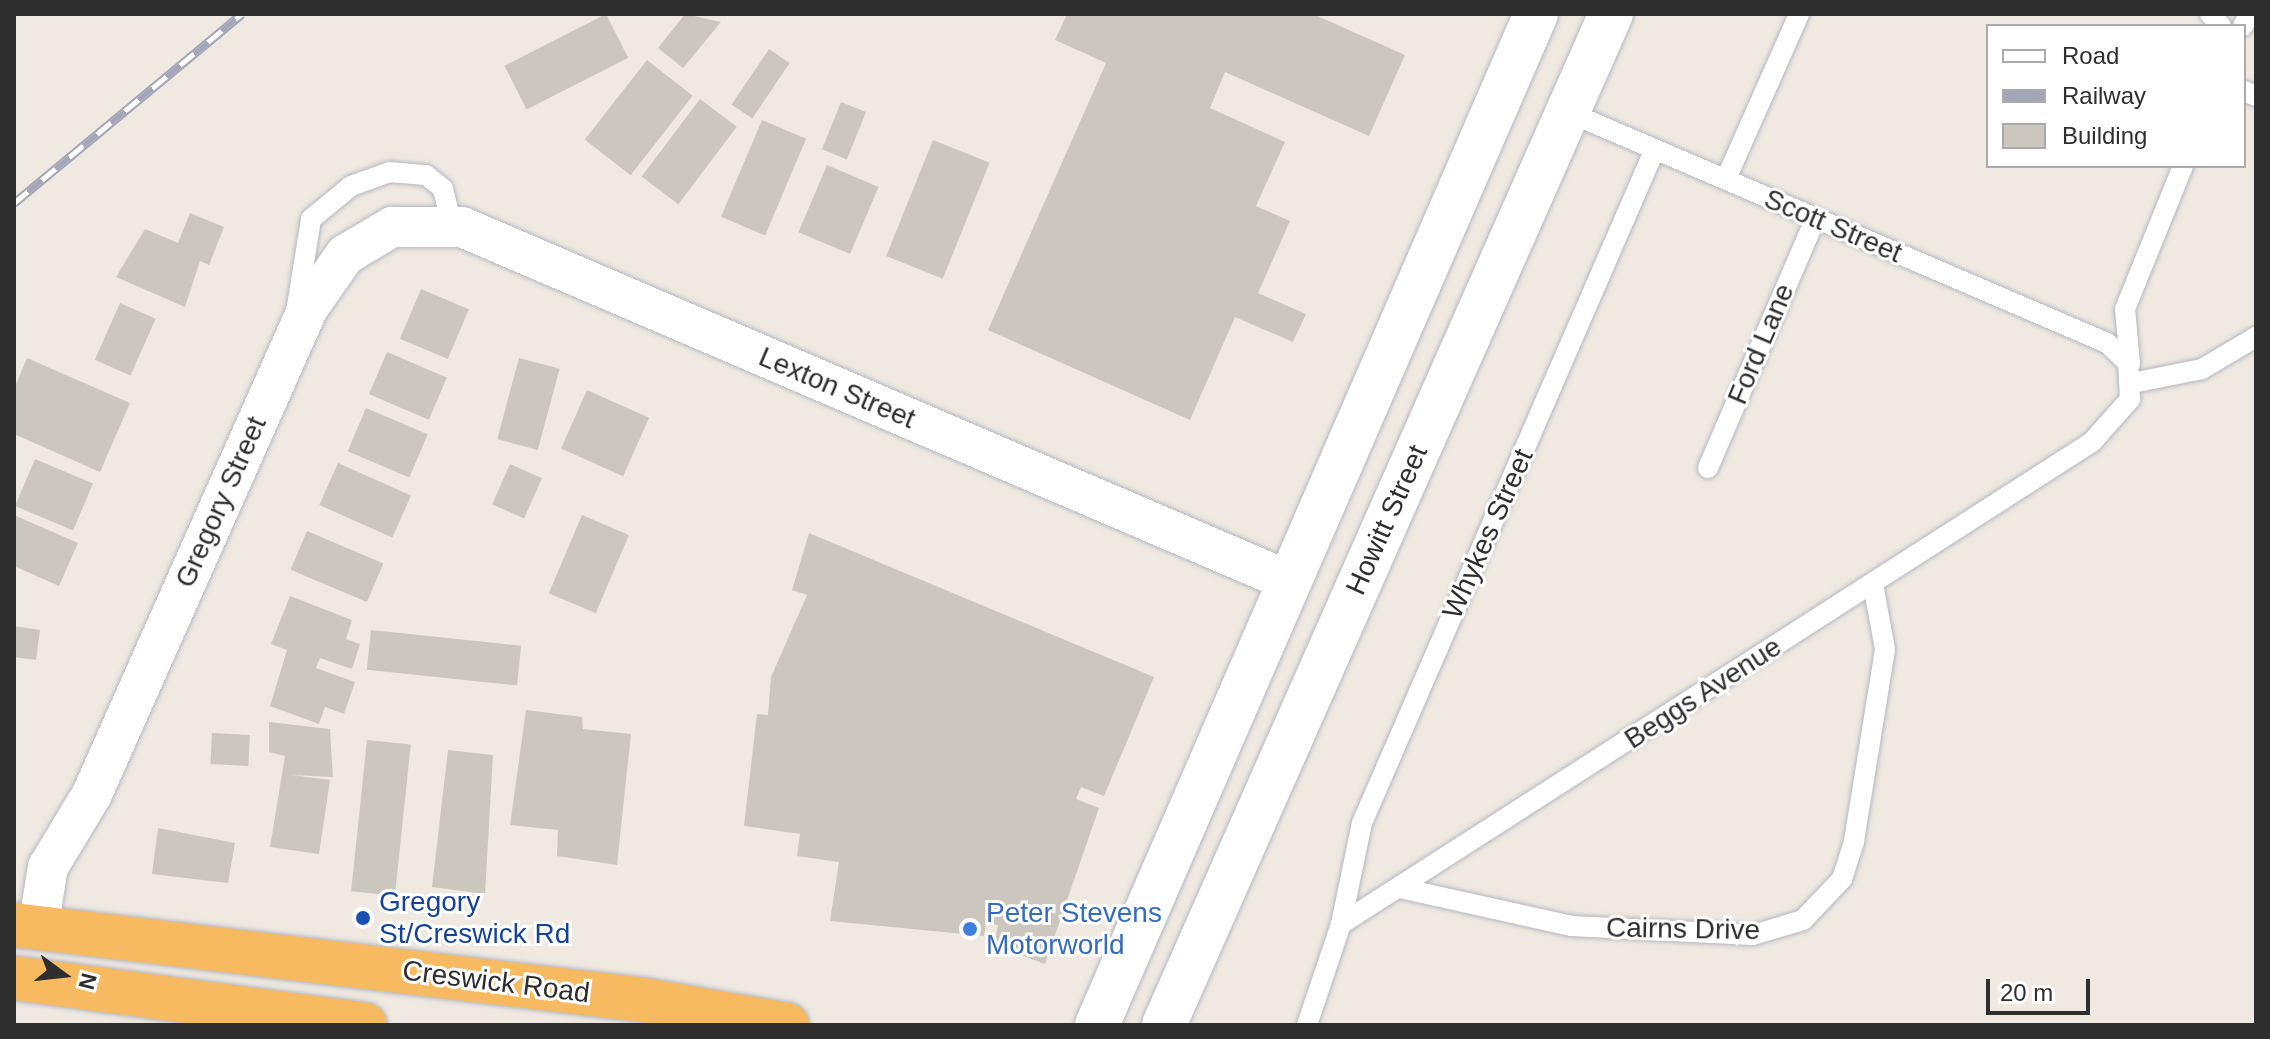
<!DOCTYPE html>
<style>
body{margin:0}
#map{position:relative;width:2270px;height:1039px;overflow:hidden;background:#efe9e1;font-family:Arial,sans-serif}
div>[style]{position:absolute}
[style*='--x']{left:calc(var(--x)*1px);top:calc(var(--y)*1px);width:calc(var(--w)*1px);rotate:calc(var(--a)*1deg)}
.building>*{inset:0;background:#cbc7bf;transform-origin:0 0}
.roads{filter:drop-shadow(0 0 2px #b4b7c1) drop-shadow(0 0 2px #b4b7c1)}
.service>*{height:20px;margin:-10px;padding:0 10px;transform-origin:10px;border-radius:10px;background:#fff}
.minor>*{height:40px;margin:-20px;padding:0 20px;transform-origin:20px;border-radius:20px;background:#fff}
.secondary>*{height:44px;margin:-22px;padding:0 22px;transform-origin:22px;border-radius:22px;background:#fff}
.trunk>*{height:44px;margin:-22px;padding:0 22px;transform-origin:22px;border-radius:22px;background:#f8ba60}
.rail>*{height:9px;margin-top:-4.5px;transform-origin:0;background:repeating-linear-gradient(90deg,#fff 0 18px,#a3a6b8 0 36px);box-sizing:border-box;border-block:2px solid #a3a6b8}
.dots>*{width:22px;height:22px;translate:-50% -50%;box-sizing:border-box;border:4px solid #fff;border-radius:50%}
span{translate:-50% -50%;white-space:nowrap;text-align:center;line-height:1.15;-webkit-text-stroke:6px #fff;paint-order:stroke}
.street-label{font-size:28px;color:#2e2e2e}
.transit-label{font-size:28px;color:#164399}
.left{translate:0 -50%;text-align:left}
.shop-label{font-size:28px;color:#366cbe}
.frame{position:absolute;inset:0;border:16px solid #2e2e2e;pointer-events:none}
.legend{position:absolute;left:1986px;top:24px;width:260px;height:144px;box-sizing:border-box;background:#fff;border:2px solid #ababab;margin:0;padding:10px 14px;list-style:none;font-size:24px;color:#2e2e2e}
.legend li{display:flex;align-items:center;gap:16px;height:40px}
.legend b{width:40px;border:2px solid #ababab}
.north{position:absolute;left:24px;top:935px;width:80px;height:80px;-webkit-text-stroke:6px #fff;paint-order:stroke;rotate:105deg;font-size:22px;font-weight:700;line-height:32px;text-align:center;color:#2e2e2e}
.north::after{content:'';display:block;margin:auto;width:28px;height:36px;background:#2e2e2e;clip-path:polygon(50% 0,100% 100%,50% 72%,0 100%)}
.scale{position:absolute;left:1986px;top:979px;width:104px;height:36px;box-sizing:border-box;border:4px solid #2e2e2e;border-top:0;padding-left:10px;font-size:24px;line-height:28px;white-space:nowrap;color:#2e2e2e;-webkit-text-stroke:6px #fff;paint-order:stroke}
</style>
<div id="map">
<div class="building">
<div style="left:606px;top:14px;width:49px;height:114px;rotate:63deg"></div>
<div style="clip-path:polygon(685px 14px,721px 22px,683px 68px,658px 48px)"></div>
<div style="clip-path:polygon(1067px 14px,1313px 14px,1405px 55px,1369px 136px,1225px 72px,1210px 108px,1285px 142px,1256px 206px,1290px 221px,1258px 293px,1306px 314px,1293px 342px,1235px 317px,1190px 420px,988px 330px,1106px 63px,1055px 40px)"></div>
<div style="left:769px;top:49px;width:25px;height:67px;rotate:34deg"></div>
<div style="left:647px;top:60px;width:58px;height:101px;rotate:38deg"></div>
<div style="left:700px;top:99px;width:46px;height:97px;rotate:37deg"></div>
<div style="left:841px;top:102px;width:27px;height:51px;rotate:22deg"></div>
<div style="left:762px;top:120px;width:48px;height:105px;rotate:23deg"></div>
<div style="left:933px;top:140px;width:61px;height:125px;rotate:22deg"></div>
<div style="left:827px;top:165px;width:56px;height:73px;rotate:23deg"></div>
<div style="clip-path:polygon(190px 213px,224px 227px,209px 265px,200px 261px,185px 307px,116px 277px,145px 229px,178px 243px)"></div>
<div style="left:421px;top:289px;width:52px;height:54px;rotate:23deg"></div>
<div style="left:120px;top:303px;width:39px;height:62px;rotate:24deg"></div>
<div style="left:387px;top:352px;width:65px;height:46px;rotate:23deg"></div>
<div style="clip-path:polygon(27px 358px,130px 403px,100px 472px,14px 434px,14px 389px)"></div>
<div style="left:519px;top:358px;width:42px;height:84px;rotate:15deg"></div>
<div style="left:587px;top:390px;width:68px;height:64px;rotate:24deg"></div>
<div style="left:366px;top:408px;width:67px;height:47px;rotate:23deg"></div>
<div style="left:35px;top:459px;width:63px;height:51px;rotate:23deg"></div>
<div style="left:338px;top:463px;width:80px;height:46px;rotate:24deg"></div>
<div style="left:510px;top:464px;width:35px;height:44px;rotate:24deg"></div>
<div style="clip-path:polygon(14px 515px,78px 543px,59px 586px,14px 566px)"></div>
<div style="left:582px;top:515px;width:51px;height:85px;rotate:23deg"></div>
<div style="left:307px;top:531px;width:83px;height:42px;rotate:23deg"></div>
<div style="clip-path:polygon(809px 533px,1154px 677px,1104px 796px,1081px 787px,1076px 799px,1099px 808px,1045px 964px,994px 945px,998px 925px,986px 924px,984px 936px,830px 921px,839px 862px,797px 856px,800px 834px,744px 826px,757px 714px,768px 715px,771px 677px,807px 595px,792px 590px)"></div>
<div style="clip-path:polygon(290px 596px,352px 620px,346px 639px,360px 644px,352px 669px,320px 658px,316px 668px,355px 682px,344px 714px,325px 707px,319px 724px,270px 706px,287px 650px,271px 644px)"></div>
<div style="clip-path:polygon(14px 626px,40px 630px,36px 660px,14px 657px)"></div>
<div style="left:371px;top:630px;width:151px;height:40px;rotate:6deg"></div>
<div style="clip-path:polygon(526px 710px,582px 717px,583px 729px,631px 734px,617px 865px,557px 856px,558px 830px,510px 825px)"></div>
<div style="clip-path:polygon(269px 722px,330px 729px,333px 777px,292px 775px,330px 780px,319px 854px,270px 847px,285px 756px,269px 752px)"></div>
<div style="left:212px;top:733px;width:38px;height:31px;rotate:3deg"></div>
<div style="left:367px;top:740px;width:44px;height:152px;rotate:6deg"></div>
<div style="clip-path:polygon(448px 750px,493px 755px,485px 894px,432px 887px)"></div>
<div style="clip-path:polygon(158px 828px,235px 843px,228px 883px,152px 874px)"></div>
</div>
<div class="roads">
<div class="service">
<div style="--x:2210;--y:14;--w:16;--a:47"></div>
<div style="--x:2243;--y:26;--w:13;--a:-63"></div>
<div style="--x:2244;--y:91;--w:13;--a:23"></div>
<div style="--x:1726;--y:179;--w:180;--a:-66.1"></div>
<div style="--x:296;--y:312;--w:94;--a:-80.8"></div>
<div style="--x:311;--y:219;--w:52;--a:-39.5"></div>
<div style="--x:351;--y:186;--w:41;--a:-19.7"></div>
<div style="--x:390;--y:172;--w:36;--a:5"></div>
<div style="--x:426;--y:175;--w:22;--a:39"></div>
<div style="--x:443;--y:189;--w:37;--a:76"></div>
<div style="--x:2130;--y:364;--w:55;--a:-95.2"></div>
<div style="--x:2125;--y:309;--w:154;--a:-67.9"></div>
<div style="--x:2132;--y:383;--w:71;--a:-11.3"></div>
<div style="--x:2202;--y:369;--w:63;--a:-30.7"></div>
<div style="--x:1708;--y:468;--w:271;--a:-66.7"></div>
<div style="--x:1400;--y:888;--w:175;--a:12.5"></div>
<div style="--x:1571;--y:926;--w:182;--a:2.8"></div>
<div style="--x:1753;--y:935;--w:52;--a:-16.7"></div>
<div style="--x:1803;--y:920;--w:57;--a:-46.4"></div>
<div style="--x:1842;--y:879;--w:40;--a:-72"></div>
<div style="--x:1854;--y:841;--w:194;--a:-80.8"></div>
<div style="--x:1885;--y:649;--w:66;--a:-100.5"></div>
<div style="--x:1341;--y:924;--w:103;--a:-78.3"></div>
<div style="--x:1362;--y:823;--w:733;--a:-66.51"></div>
<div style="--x:1307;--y:1025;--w:107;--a:-71.4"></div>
<div style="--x:1341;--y:924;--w:892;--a:-32.69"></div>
<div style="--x:2092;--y:442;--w:57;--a:-48.5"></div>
<div style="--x:2130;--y:399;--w:36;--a:-93"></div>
<div style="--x:2128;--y:363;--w:29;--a:-136"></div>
<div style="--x:2107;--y:343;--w:586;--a:-156.8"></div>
</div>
<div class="minor">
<div style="--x:38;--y:928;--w:62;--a:-80.7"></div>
<div style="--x:48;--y:867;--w:85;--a:-58.9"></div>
<div style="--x:92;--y:794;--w:532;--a:-66.04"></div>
<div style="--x:308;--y:308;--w:65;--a:-55.1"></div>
<div style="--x:345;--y:255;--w:55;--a:-30.8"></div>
<div style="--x:392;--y:227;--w:70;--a:0"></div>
<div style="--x:462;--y:227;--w:902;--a:23.18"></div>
</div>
<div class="secondary">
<div style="--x:1097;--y:1025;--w:1102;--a:-66.53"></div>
<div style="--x:1164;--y:1025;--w:1105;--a:-66.15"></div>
</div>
<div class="trunk">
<div style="--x:14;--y:925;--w:633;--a:6.8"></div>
<div style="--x:643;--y:1000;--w:146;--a:9.8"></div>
<div style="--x:14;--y:978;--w:354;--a:7.6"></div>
</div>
</div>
<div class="rail">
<div style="--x:14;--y:203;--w:296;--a:-39.7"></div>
</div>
<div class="dots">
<div style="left:363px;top:918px;background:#1a4fb4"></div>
<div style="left:970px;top:929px;background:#3f7fe0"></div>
</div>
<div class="street-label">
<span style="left:1833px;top:226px;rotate:23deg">Scott Street</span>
<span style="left:1761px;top:344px;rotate:-67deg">Ford Lane</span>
<span style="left:837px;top:388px;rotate:23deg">Lexton Street</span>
<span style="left:221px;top:502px;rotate:-66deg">Gregory Street</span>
<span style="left:1387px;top:520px;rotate:-66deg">Howitt Street</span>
<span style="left:1488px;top:534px;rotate:-66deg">Whykes Street</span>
<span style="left:1703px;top:693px;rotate:-33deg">Beggs Avenue</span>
<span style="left:1683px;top:929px;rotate:1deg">Cairns Drive</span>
<span style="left:496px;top:982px;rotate:7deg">Creswick Road</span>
</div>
<div class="transit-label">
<span class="left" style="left:379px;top:918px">Gregory<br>St/Creswick Rd</span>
</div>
<div class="shop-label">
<span class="left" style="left:986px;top:929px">Peter Stevens<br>Motorworld</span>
</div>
<div class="frame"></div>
<ul class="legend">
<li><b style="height:10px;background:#fff"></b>Road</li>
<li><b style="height:10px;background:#a3a6b8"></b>Railway</li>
<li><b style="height:22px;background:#cbc7bf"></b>Building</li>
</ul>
<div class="north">N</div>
<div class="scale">20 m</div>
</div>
